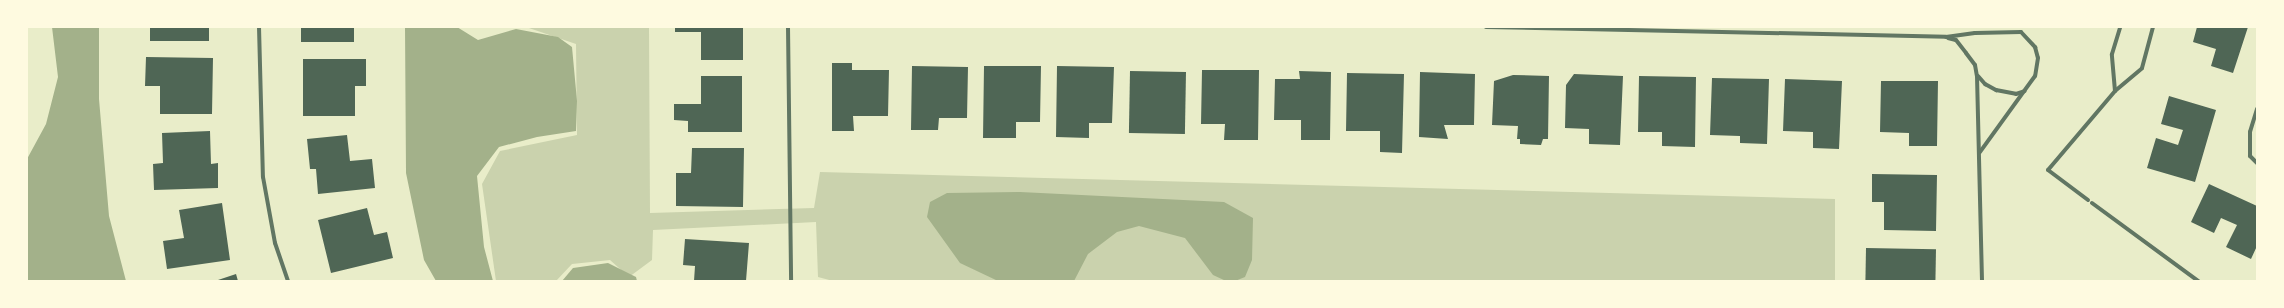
<!DOCTYPE html>
<style>
body{margin:0}
#map{position:relative;width:2284px;height:308px;overflow:hidden;background:#e9edc9;font-family:"Golos Text",sans-serif}
div>[style]{position:absolute}
[style*='--x']{left:calc(var(--x)*1px);top:calc(var(--y)*1px);width:calc(var(--w)*1px);rotate:calc(var(--a)*1deg)}
.green>*{inset:0;background:#cad2ad}
.water>*{inset:0;background:#a3b18a}
.building>*{inset:0;background:#4f6655;transform-origin:0 0}
.minor>*{height:4px;margin:-2px;padding:0 2px;transform-origin:2px;border-radius:2px;background:#617663}
span{translate:-50% -50%;white-space:nowrap;text-align:center;line-height:1.15;-webkit-text-stroke:4px #fefae0;paint-order:stroke}
.frame{position:absolute;inset:0;border:28px solid #fefae0;pointer-events:none}
</style>
<div id="map">
<div class="green">
<div style="clip-path:polygon(526px 27px,649px 27px,650px 213px,814px 208px,820px 172px,1835px 199px,1835px 281px,833px 281px,818px 277px,816px 222px,653px 230px,652px 260px,629px 277px,610px 260px,572px 264px,556px 281px,496px 281px,482px 184px,500px 151px,577px 135px,576px 44px)"></div>
</div>
<div class="water">
<div style="clip-path:polygon(52px 27px,99px 27px,99px 99px,109px 216px,126px 281px,27px 281px,27px 159px,46px 124px,58px 77px)"></div>
<div style="clip-path:polygon(405px 27px,457px 27px,478px 40px,516px 29px,558px 37px,572px 47px,577px 101px,576px 131px,537px 137px,499px 147px,477px 176px,484px 247px,493px 281px,436px 281px,424px 260px,406px 173px)"></div>
<div style="clip-path:polygon(1020px 192px,1224px 202px,1253px 218px,1252px 260px,1245px 277px,1235px 281px,1226px 281px,1213px 275px,1185px 238px,1139px 226px,1117px 232px,1088px 254px,1074px 281px,998px 281px,960px 263px,927px 217px,930px 202px,947px 193px)"></div>
<div style="clip-path:polygon(608px 263px,636px 277px,637px 281px,562px 281px,573px 268px)"></div>
</div>
<div class="building">
<div style="left:150px;top:27px;width:59px;height:14px"></div>
<div style="left:301px;top:27px;width:53px;height:15px"></div>
<div style="clip-path:polygon(675px 27px,743px 27px,743px 60px,701px 60px,701px 32px,675px 32px)"></div>
<div style="clip-path:polygon(2197px 27px,2248px 27px,2233px 73px,2211px 66px,2216px 49px,2193px 42px)"></div>
<div style="clip-path:polygon(146px 57px,213px 58px,212px 114px,160px 114px,160px 86px,145px 86px)"></div>
<div style="clip-path:polygon(303px 59px,366px 59px,366px 86px,355px 86px,355px 116px,303px 116px)"></div>
<div style="clip-path:polygon(832px 63px,852px 63px,852px 70px,889px 70px,888px 116px,853px 116px,854px 131px,832px 131px)"></div>
<div style="clip-path:polygon(912px 66px,968px 67px,967px 118px,939px 118px,938px 130px,911px 130px)"></div>
<div style="clip-path:polygon(984px 66px,1041px 66px,1040px 122px,1016px 122px,1016px 138px,983px 138px)"></div>
<div style="clip-path:polygon(1057px 66px,1114px 67px,1112px 123px,1089px 123px,1089px 138px,1056px 137px)"></div>
<div style="clip-path:polygon(1202px 70px,1259px 70px,1258px 140px,1224px 140px,1225px 124px,1201px 124px)"></div>
<div style="left:1130px;top:71px;width:56px;height:62px;rotate:1deg"></div>
<div style="clip-path:polygon(1299px 71px,1331px 72px,1330px 140px,1301px 140px,1301px 120px,1274px 120px,1275px 79px,1300px 79px)"></div>
<div style="clip-path:polygon(1420px 72px,1475px 74px,1474px 125px,1444px 125px,1448px 139px,1419px 137px)"></div>
<div style="clip-path:polygon(1347px 73px,1404px 74px,1402px 153px,1380px 152px,1380px 131px,1346px 131px)"></div>
<div style="clip-path:polygon(1574px 74px,1623px 76px,1620px 145px,1589px 144px,1589px 129px,1565px 128px,1566px 85px)"></div>
<div style="clip-path:polygon(1513px 75px,1549px 76px,1548px 139px,1543px 139px,1541px 145px,1520px 144px,1520px 139px,1517px 139px,1518px 126px,1492px 125px,1494px 81px)"></div>
<div style="clip-path:polygon(701px 76px,742px 76px,742px 132px,688px 132px,688px 121px,674px 120px,674px 104px,701px 104px)"></div>
<div style="clip-path:polygon(1639px 76px,1696px 77px,1695px 147px,1662px 146px,1662px 132px,1638px 132px)"></div>
<div style="clip-path:polygon(1712px 78px,1769px 79px,1767px 144px,1740px 143px,1740px 136px,1710px 135px)"></div>
<div style="clip-path:polygon(1785px 79px,1842px 81px,1839px 149px,1813px 148px,1813px 132px,1783px 131px)"></div>
<div style="clip-path:polygon(1881px 81px,1938px 81px,1937px 146px,1909px 146px,1909px 133px,1880px 132px)"></div>
<div style="clip-path:polygon(2169px 96px,2216px 110px,2195px 182px,2147px 168px,2156px 138px,2178px 145px,2183px 130px,2161px 124px)"></div>
<div style="clip-path:polygon(210px 131px,211px 164px,218px 163px,218px 188px,154px 190px,153px 164px,163px 163px,162px 133px)"></div>
<div style="clip-path:polygon(347px 135px,350px 161px,372px 159px,375px 188px,318px 194px,316px 169px,310px 169px,307px 139px)"></div>
<div style="clip-path:polygon(692px 148px,744px 148px,743px 207px,676px 206px,676px 173px,691px 173px)"></div>
<div style="clip-path:polygon(1872px 174px,1937px 175px,1936px 231px,1884px 230px,1884px 202px,1872px 202px)"></div>
<div style="clip-path:polygon(2209px 184px,2257px 206px,2257px 246px,2251px 259px,2226px 247px,2237px 225px,2221px 218px,2214px 233px,2191px 222px)"></div>
<div style="clip-path:polygon(222px 203px,230px 260px,167px 269px,163px 241px,184px 238px,179px 210px)"></div>
<div style="clip-path:polygon(367px 208px,374px 235px,387px 232px,393px 258px,331px 273px,318px 220px)"></div>
<div style="clip-path:polygon(685px 239px,749px 243px,746px 281px,694px 281px,695px 266px,683px 265px)"></div>
<div style="left:1866px;top:248px;width:70px;height:33px;rotate:1deg"></div>
<div style="clip-path:polygon(236px 274px,238px 281px,215px 281px)"></div>
</div>
<div class="minor">
<div style="--x:259;--y:27;--w:150;--a:88.5"></div>
<div style="--x:263;--y:177;--w:67;--a:79.7"></div>
<div style="--x:275;--y:243;--w:40;--a:71.1"></div>
<div style="--x:788;--y:27;--w:254;--a:89.3"></div>
<div style="--x:1486;--y:27;--w:460;--a:1.2"></div>
<div style="--x:1946;--y:37;--w:29;--a:-8"></div>
<div style="--x:1975;--y:33;--w:46;--a:-1.2"></div>
<div style="--x:2021;--y:32;--w:21;--a:47"></div>
<div style="--x:2035;--y:47;--w:11;--a:75"></div>
<div style="--x:2038;--y:58;--w:18;--a:99"></div>
<div style="--x:2035;--y:76;--w:94;--a:125.9"></div>
<div style="--x:1948;--y:38;--w:8;--a:14"></div>
<div style="--x:1956;--y:40;--w:16;--a:52"></div>
<div style="--x:1966;--y:53;--w:15;--a:53"></div>
<div style="--x:1975;--y:65;--w:11;--a:80"></div>
<div style="--x:1977;--y:76;--w:205;--a:88.6"></div>
<div style="--x:1978;--y:76;--w:11;--a:49"></div>
<div style="--x:1985;--y:84;--w:13;--a:29"></div>
<div style="--x:1996;--y:90;--w:20;--a:11"></div>
<div style="--x:2016;--y:94;--w:9;--a:-18"></div>
<div style="--x:2115;--y:91;--w:37;--a:-95"></div>
<div style="--x:2112;--y:54;--w:28;--a:-73"></div>
<div style="--x:2257;--y:109;--w:24;--a:107"></div>
<div style="--x:2250;--y:132;--w:24;--a:90"></div>
<div style="--x:2250;--y:156;--w:10;--a:45"></div>
<div style="--x:2088;--y:200;--w:50;--a:-143.1"></div>
<div style="--x:2048;--y:170;--w:104;--a:-49.7"></div>
<div style="--x:2115;--y:91;--w:35;--a:-40"></div>
<div style="--x:2142;--y:68;--w:42;--a:-75"></div>
<div style="--x:2092;--y:203;--w:132;--a:36.3"></div>
</div>
<div class="frame"></div>
</div>
